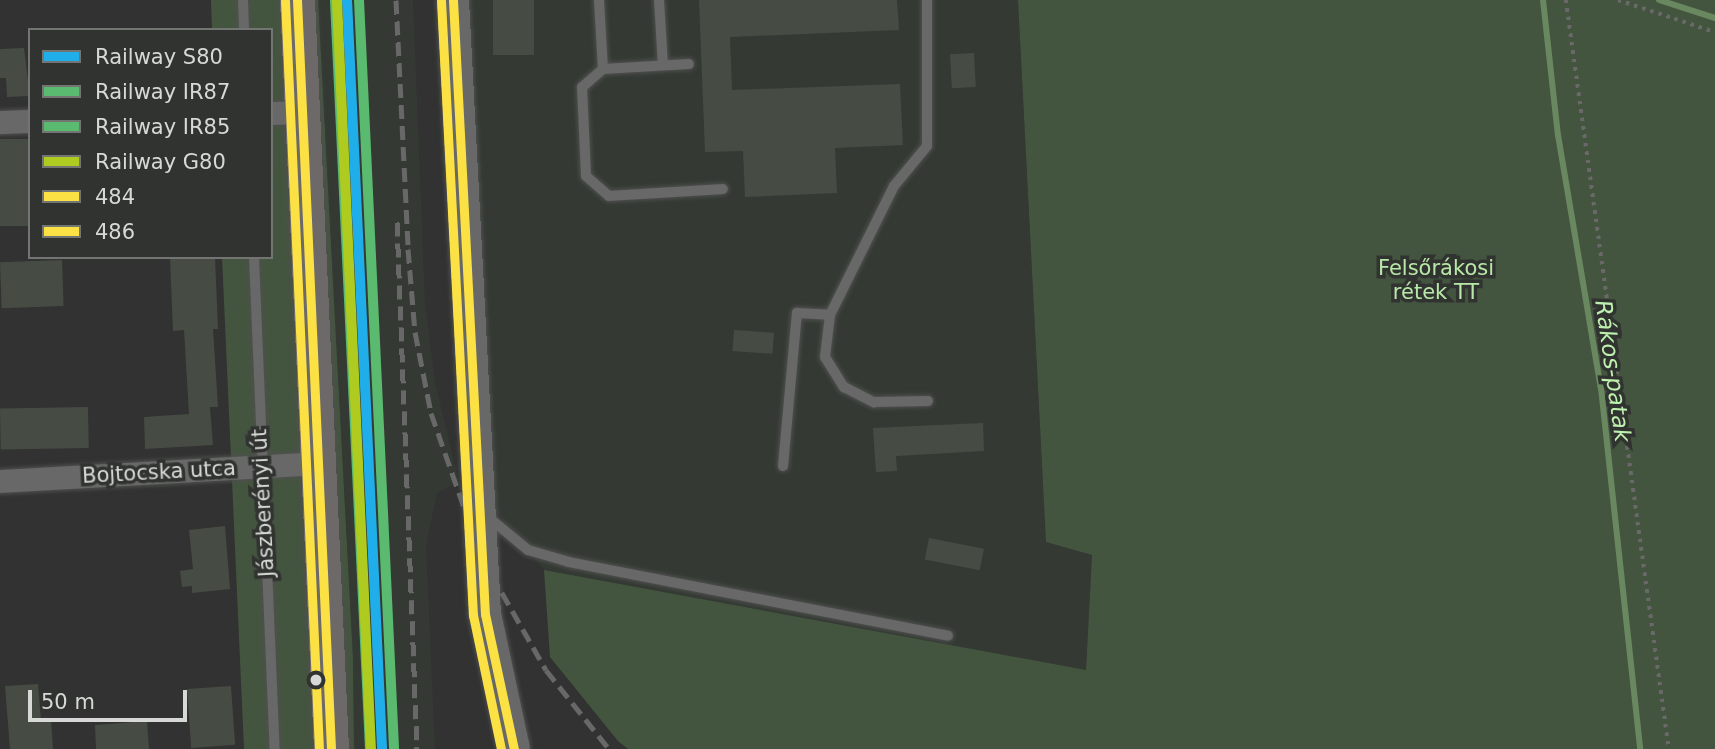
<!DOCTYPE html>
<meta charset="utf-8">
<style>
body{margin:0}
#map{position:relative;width:1715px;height:749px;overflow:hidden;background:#313231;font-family:"DejaVu Sans",sans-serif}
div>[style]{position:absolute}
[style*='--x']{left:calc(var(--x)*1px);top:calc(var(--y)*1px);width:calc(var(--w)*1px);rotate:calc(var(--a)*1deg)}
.built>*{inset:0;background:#343a33}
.green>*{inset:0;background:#44553f}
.stream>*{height:6px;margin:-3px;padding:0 3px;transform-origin:3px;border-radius:3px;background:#6a8860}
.building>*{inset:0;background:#464c44;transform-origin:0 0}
.path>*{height:3.5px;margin-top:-1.75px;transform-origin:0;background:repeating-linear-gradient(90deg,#686968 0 3.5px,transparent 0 8.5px)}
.roads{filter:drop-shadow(0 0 2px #4f504f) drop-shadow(0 0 2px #4f504f)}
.lane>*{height:10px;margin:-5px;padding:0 5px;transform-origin:5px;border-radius:5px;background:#676867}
.street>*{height:23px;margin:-11.5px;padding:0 11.5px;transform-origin:11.5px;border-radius:11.5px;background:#676867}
.secondary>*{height:32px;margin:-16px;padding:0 16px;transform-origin:16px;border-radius:16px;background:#676867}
.primary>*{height:35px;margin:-17.5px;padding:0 17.5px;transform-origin:17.5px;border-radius:17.5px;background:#6d6969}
.rail>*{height:5px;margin-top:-2.5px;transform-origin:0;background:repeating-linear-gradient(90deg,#686868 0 14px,transparent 0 21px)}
.bus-1>*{height:9px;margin:-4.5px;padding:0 4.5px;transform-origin:4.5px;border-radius:4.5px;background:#fbe143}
.bus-2>*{height:9px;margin:-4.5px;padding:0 4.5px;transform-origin:4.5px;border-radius:4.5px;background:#fbe143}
.rail-1>*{height:10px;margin:-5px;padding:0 5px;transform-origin:5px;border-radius:5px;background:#20aeea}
.rail-2>*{height:10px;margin:-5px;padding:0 5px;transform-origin:5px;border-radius:5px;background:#5aba6f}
.rail-3>*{height:10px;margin:-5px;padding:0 5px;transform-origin:5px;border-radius:5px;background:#5aba6f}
.rail-4>*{height:10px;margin:-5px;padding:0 5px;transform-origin:5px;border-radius:5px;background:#b0cb1f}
.dots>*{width:19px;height:19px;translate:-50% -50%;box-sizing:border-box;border:4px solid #313330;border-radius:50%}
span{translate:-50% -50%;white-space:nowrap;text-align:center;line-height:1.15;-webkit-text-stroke:7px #313330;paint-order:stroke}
.park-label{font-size:21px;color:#b7e8a7}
.street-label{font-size:21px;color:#d7d9d7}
.water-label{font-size:23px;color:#bef0ae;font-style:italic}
.legend{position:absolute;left:28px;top:28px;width:245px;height:231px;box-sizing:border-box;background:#313330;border:2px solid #737573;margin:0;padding:9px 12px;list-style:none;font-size:21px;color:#d7d9d7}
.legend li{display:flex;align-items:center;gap:14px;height:35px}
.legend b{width:35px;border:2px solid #737573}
.scale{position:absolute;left:28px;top:690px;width:159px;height:32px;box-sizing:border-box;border:4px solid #d7d9d7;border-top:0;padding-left:9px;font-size:21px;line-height:24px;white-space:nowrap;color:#d7d9d7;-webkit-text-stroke:5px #313330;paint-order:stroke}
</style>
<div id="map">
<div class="built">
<div style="clip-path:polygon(318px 0,413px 0,425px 304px,435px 382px,459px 482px,437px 493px,426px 546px,435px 749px,354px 749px,353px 658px)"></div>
<div style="clip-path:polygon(465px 0,1018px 0,1046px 542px,1092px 555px,1086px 670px,544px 570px,488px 501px)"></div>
</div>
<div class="green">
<div style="clip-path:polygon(211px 0,318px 0,353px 658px,354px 749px,244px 749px,222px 257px,271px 257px,271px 30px,212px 30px)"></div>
<div style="clip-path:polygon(1018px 0,1715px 0,1715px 749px,628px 749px,618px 741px,550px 657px,544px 570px,1086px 670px,1092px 555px,1046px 542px)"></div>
</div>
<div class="stream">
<div style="--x:1543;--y:0;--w:136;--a:83.7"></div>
<div style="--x:1558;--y:135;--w:257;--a:80.4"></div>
<div style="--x:1601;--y:388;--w:363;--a:83.8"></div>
<div style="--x:1659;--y:0;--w:59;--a:17.8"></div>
</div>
<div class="building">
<div style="left:493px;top:0;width:41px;height:55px"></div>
<div style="clip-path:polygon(699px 0,897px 0,899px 30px,730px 37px,732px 90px,900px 84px,903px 145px,835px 148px,837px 193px,745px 197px,743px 151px,705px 152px)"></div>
<div style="clip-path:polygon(24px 48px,30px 96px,7px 97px,6px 78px,0 78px,0 49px)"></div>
<div style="left:974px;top:53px;width:34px;height:24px;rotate:87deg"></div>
<div style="left:30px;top:139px;width:87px;height:30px;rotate:90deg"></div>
<div style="clip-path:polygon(170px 257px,215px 257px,218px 329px,213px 329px,218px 407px,210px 407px,213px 445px,145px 449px,144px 417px,189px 414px,184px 330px,173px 331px)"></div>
<div style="left:62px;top:260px;width:46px;height:62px;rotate:88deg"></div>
<div style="left:734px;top:330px;width:40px;height:21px;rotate:4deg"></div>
<div style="left:88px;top:407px;width:41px;height:88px;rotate:89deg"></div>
<div style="clip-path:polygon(983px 423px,984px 451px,896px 456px,897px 471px,876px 472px,873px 428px)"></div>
<div style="clip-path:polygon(225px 526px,230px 589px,192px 593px,192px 586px,182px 587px,180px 571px,193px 569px,189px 530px)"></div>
<div style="left:929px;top:538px;width:56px;height:22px;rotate:11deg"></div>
<div style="clip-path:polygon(38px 684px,41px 720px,51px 720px,53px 749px,10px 749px,5px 686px)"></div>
<div style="left:231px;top:686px;width:59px;height:44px;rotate:86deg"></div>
<div style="clip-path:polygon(147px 721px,149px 749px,96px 749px,95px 725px)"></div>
</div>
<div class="path">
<div style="--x:1566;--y:0;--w:756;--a:82.17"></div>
<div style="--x:1618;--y:0;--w:102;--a:18.3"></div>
</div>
<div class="roads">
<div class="lane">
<div style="--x:243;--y:0;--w:30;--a:88"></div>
<div style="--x:599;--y:0;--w:69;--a:86.7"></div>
<div style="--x:603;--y:69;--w:28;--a:139"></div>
<div style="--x:582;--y:87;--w:89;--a:87.4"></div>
<div style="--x:586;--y:176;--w:30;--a:41"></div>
<div style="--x:609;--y:196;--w:114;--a:-3.5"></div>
<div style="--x:659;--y:0;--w:65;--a:86.5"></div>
<div style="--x:927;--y:0;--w:146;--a:90"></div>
<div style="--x:927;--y:146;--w:52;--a:129.5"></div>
<div style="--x:894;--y:186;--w:144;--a:116.4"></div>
<div style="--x:830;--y:315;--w:42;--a:96.8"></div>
<div style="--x:825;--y:357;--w:36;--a:58"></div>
<div style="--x:844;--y:387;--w:34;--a:27"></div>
<div style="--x:874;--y:402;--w:54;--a:-1.1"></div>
<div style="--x:603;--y:69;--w:86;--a:-3.3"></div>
<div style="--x:254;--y:257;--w:492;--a:87.6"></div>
<div style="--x:783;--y:466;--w:154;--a:-84.8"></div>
<div style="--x:797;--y:313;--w:33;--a:3"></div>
<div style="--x:487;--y:516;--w:53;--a:39.7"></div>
<div style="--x:528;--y:550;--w:43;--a:16.3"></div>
<div style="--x:569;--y:562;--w:386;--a:11"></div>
</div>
<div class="street">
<div style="--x:271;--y:113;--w:32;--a:-2"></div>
<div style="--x:0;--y:122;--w:30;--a:-2"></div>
<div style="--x:0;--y:481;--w:318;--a:-3.2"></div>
</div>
<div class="secondary">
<div style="--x:453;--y:0;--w:615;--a:87.02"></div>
<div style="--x:485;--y:614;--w:138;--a:77.9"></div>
</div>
<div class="primary">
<div style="--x:297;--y:0;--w:750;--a:87.4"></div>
</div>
</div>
<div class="rail">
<div style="--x:396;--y:0;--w:249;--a:87.2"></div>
<div style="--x:408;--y:249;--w:83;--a:85.2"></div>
<div style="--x:415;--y:332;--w:83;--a:78.8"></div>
<div style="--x:431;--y:413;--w:151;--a:70.7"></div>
<div style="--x:481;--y:556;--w:131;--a:60.3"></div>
<div style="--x:546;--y:670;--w:101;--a:51.4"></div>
<div style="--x:397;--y:222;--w:527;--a:87.83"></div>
</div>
<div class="bus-1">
<div style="--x:297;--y:0;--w:750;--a:87.4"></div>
<div style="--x:453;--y:0;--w:615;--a:87.02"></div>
<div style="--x:485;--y:614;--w:138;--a:77.9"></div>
</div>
<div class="bus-2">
<div style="--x:285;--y:1;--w:749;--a:87.4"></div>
<div style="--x:441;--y:1;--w:615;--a:87.02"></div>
<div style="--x:473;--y:615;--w:137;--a:78.2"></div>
</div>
<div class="rail-1">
<div style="--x:347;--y:0;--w:750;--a:87.32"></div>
</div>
<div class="rail-2">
<div style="--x:335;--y:1;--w:749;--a:87.32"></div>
</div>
<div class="rail-3">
<div style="--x:359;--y:0;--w:749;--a:87.32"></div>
</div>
<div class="rail-4">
<div style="--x:337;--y:1;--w:749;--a:87.4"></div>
</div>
<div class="dots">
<div style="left:316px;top:680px;background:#d7d9d7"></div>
</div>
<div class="park-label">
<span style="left:1436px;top:280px">Felsőrákosi<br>rétek TT</span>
</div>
<div class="street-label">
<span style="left:159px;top:472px;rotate:-3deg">Bojtocska utca</span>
<span style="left:263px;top:503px;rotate:-93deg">Jászberényi út</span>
</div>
<div class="water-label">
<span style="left:1613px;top:371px;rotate:82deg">Rákos-patak</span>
</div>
<ul class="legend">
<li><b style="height:9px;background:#20aeea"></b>Railway S80</li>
<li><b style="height:9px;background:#5aba6f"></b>Railway IR87</li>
<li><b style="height:9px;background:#5aba6f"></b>Railway IR85</li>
<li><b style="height:9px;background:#b0cb1f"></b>Railway G80</li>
<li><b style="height:9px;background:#fbe143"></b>484</li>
<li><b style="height:9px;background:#fbe143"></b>486</li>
</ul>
<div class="scale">50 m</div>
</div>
